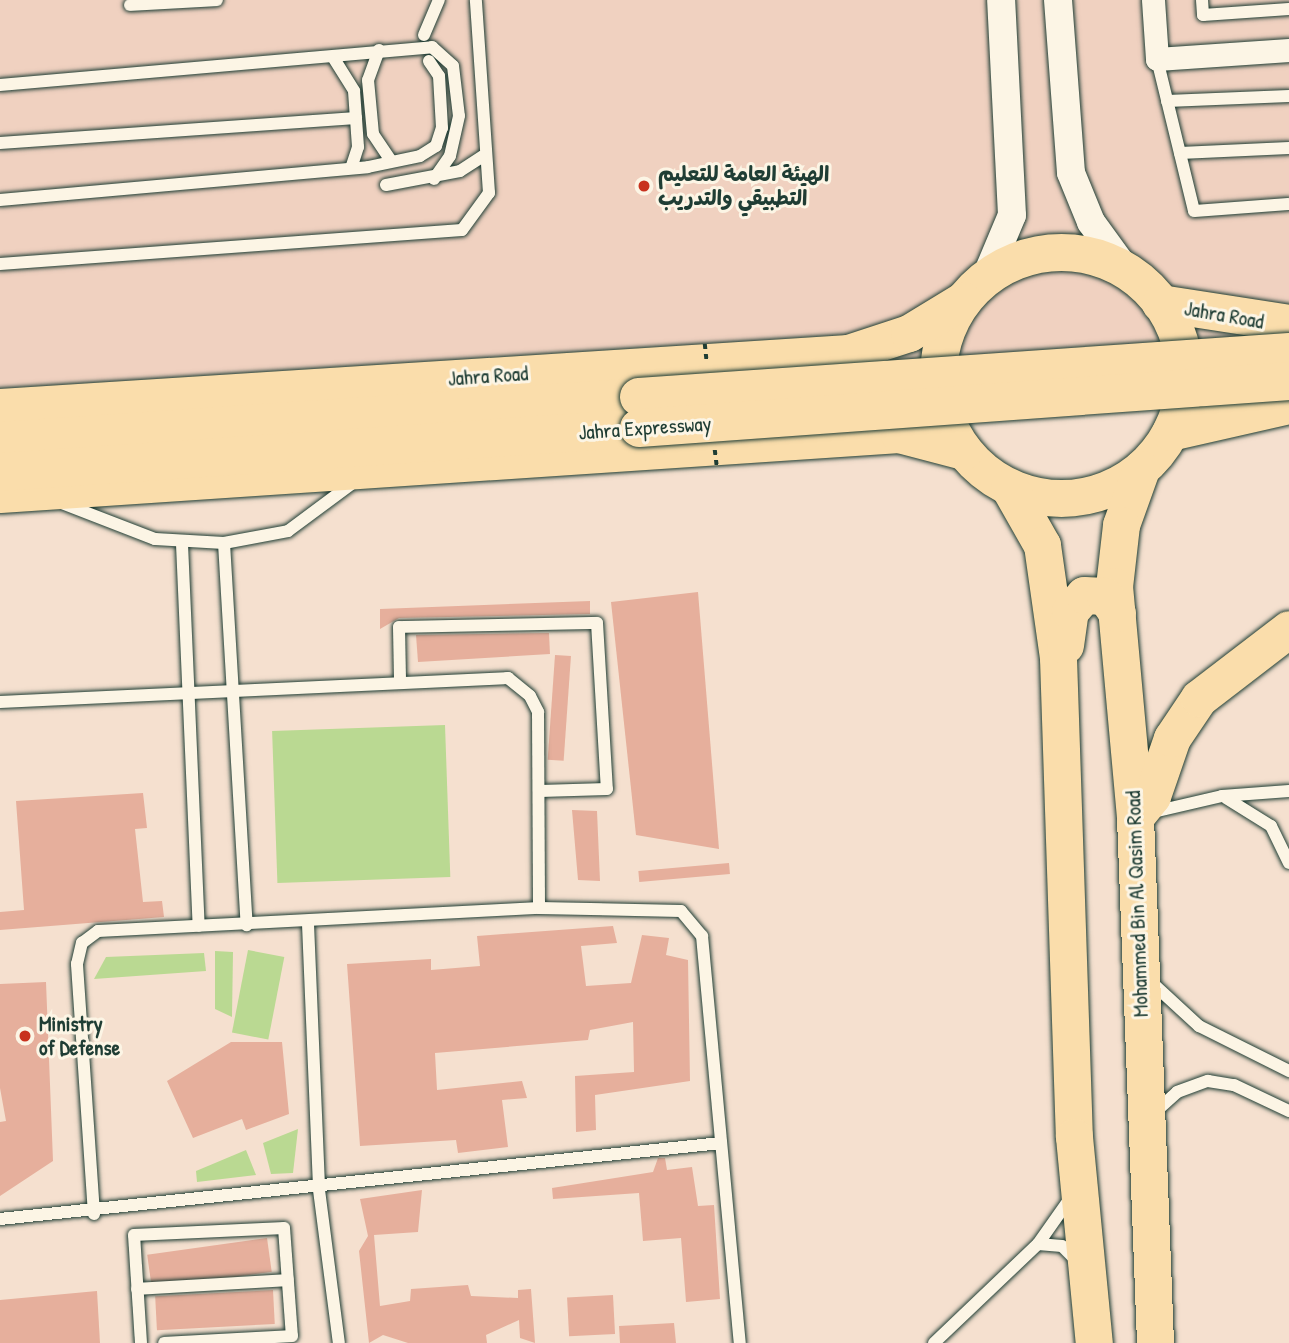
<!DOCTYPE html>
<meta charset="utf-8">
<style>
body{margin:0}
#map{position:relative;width:1289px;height:1343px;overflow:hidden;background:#f5e0cf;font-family:"Patrick Hand","Playpen Sans Arabic",sans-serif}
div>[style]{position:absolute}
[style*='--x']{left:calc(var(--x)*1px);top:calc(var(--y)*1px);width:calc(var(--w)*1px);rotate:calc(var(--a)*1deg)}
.built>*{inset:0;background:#f0d1c0}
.green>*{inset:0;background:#bad992;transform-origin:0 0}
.building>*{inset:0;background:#e6af9c;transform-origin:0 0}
.roads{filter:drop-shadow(0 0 2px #1f3d34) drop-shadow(0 0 2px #1f3d34)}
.service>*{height:12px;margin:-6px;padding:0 6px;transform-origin:6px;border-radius:6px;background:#fcf5e5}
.minor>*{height:23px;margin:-11.5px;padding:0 11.5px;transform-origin:11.5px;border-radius:11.5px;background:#fcf5e5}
.tertiary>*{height:28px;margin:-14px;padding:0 14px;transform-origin:14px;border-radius:14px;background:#fcf5e5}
.primary>*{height:37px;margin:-18.5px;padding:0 18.5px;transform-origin:18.5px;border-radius:18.5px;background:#faddab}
.primary>.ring{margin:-18.5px;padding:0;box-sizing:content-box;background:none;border:37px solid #faddab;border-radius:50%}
.motorway>*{height:38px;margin:-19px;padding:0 19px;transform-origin:19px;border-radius:19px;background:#faddab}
.path-bridge>*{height:3.5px;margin-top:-1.75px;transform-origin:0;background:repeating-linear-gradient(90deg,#1f3d34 0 5px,transparent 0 10px)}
.bridges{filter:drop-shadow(0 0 2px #1f3d34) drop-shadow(0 0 2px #1f3d34)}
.motorway-bridge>*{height:38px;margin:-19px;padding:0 19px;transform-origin:19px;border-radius:19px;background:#faddab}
.dots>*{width:19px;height:19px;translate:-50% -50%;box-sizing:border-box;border:4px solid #fcf5e5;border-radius:50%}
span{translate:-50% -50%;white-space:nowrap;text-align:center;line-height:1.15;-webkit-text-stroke:6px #fcf5e5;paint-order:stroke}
.poi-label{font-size:21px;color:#1f3d34;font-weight:700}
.left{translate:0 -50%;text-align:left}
.street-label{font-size:21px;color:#1f3d34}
</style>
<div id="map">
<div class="built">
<div style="clip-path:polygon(0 0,1289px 0,1289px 372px,0 456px)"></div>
</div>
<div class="green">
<div style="left:445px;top:725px;width:152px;height:173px;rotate:88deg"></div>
<div style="left:248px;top:950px;width:37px;height:84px;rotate:11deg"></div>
<div style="clip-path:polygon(215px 951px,233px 952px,232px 1017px,215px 1009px)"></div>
<div style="clip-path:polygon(204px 953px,206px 971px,94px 979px,106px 957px)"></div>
<div style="clip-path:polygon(298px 1129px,293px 1173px,271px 1174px,263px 1143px)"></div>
<div style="clip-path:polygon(246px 1150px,256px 1175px,197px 1182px,196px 1171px)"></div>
</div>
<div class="building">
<div style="clip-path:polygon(698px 592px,719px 849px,636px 835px,611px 602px)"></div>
<div style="clip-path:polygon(590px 601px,590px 614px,399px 618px,380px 629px,380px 609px)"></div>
<div style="clip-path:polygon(549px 633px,550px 654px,418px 662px,416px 635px)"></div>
<div style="left:555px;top:655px;width:16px;height:105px;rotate:4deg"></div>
<div style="clip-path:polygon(143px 793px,147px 828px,135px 829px,143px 902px,162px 901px,164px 917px,0 930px,0 912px,24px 910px,16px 801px)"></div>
<div style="clip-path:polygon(572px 810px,597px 811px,600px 881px,578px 880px)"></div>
<div style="left:729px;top:863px;width:11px;height:91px;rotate:85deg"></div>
<div style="clip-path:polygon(613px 926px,617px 943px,581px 946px,586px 986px,631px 983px,642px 935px,669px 938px,666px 955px,688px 960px,690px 1081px,595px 1095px,596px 1130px,576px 1132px,575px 1076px,634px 1072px,633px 1022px,590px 1030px,588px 1040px,435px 1053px,437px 1090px,522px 1081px,527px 1098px,502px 1100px,508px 1147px,458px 1153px,456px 1140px,360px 1146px,347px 964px,431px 959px,431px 970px,480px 966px,477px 936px)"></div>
<div style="clip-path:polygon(46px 982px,53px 1161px,0 1196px,0 1122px,6px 1121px,0 1088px,0 984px)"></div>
<div style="clip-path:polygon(231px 1042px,282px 1042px,289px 1114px,246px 1130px,242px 1119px,193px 1138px,167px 1081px)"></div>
<div style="clip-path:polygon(658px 1158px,665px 1158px,667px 1170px,692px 1167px,698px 1206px,714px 1205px,720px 1299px,686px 1302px,681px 1238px,643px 1241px,639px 1193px,553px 1199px,552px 1188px,653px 1172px)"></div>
<div style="clip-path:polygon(422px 1190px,418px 1232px,374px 1235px,380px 1306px,410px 1301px,411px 1289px,468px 1285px,471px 1296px,518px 1298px,518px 1290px,531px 1289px,535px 1343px,520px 1338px,519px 1320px,486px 1335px,487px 1343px,408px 1343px,383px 1335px,369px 1343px,359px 1251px,368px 1236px,360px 1199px)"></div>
<div style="left:267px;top:1238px;width:34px;height:121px;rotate:82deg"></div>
<div style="left:273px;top:1290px;width:34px;height:118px;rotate:87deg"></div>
<div style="clip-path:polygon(97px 1291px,100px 1343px,0 1343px,0 1300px)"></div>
<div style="left:613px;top:1295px;width:39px;height:46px;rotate:87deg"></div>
<div style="clip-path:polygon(674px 1323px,676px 1343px,620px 1343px,619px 1326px)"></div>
</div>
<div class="roads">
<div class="service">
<div style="--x:1202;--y:0;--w:15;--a:86"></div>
<div style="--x:1203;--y:15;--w:86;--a:-4"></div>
<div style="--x:130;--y:5;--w:87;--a:-3.3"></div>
<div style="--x:424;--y:35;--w:38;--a:-67"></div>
<div style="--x:379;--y:50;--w:32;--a:110"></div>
<div style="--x:368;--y:80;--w:54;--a:84.7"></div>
<div style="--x:373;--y:134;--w:32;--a:56"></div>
<div style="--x:333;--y:57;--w:40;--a:58"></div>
<div style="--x:354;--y:91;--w:56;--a:85.9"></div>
<div style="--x:358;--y:147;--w:22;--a:108"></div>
<div style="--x:1157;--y:59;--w:156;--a:76.3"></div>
<div style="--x:1194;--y:211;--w:95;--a:-4.2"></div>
<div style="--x:0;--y:85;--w:434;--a:-5"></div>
<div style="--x:432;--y:47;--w:28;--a:42"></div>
<div style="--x:453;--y:66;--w:50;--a:83.2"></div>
<div style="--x:459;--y:116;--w:41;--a:102.7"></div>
<div style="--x:450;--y:156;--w:28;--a:125"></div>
<div style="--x:1167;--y:101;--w:122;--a:-2.3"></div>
<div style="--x:0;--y:143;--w:357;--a:-4"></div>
<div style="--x:1180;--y:153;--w:109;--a:-2.6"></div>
<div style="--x:386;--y:185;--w:75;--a:-10.7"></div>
<div style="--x:460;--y:171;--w:31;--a:-33"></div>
<div style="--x:0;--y:200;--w:369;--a:-5.1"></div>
<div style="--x:368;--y:167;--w:53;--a:-11.9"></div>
<div style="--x:420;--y:156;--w:19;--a:-32"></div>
<div style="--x:436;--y:146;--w:19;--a:-72"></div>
<div style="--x:442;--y:128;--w:52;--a:-93.3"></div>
<div style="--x:439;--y:76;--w:18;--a:-124"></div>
<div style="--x:0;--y:264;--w:463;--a:-4.2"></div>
<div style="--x:462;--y:230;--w:46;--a:-53.9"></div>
<div style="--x:489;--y:193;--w:193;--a:-93.9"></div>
<div style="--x:59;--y:502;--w:103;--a:21.1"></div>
<div style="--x:155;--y:539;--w:69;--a:3.3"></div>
<div style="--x:224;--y:543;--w:65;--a:-10.6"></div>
<div style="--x:288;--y:531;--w:87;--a:-36.6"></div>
<div style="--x:224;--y:543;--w:383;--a:86.6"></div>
<div style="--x:182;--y:544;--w:382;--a:87.5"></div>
<div style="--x:400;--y:679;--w:52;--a:-91.1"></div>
<div style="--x:399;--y:627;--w:198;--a:-1.2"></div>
<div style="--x:597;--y:623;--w:166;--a:86.6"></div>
<div style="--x:607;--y:789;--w:67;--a:178.3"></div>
<div style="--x:0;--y:702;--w:509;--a:-2.7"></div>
<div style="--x:508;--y:678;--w:28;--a:39"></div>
<div style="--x:530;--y:696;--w:18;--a:63"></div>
<div style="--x:538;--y:712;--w:196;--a:89.7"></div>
<div style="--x:1226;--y:798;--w:53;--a:31.9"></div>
<div style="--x:1271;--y:826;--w:41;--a:64.1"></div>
<div style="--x:1149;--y:813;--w:75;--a:-13.1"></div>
<div style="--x:1222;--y:796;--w:67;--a:-4.3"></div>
<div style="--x:308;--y:924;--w:266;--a:87.6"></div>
<div style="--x:319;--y:1190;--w:154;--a:82.6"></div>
<div style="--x:1150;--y:981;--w:67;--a:42.6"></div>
<div style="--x:1199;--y:1026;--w:101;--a:26.6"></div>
<div style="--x:1154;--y:1113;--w:31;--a:-42"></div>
<div style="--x:1177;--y:1092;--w:33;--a:-20"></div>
<div style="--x:1208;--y:1081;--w:26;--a:9"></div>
<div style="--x:1234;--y:1085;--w:61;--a:25.3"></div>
<div style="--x:94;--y:1214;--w:251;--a:-93.9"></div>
<div style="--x:77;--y:964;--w:22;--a:-77"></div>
<div style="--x:82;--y:943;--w:20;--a:-37"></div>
<div style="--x:98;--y:931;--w:442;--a:-3"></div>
<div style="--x:539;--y:908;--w:142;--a:1.2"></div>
<div style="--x:681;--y:911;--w:33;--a:50"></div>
<div style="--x:702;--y:936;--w:409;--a:84.7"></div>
<div style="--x:0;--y:1219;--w:725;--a:-6.02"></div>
<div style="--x:1038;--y:1244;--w:24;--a:5"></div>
<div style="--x:1062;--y:1246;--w:20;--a:45"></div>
<div style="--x:137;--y:1289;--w:151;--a:-3.4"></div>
<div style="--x:141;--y:1343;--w:108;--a:-93.7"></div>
<div style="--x:134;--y:1235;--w:150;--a:-2.7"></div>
<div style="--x:284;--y:1228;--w:108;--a:85.8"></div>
<div style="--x:292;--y:1336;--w:128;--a:176.9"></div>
<div style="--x:934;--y:1343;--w:144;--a:-43.6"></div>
<div style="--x:1038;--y:1244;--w:57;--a:-54.9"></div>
</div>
<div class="minor">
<div style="--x:1153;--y:0;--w:59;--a:86.1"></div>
<div style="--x:1157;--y:59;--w:132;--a:-3.9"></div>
</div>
<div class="tertiary">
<div style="--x:1058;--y:0;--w:173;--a:85.7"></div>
<div style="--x:1071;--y:173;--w:53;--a:67.8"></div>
<div style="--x:1091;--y:222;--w:63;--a:54"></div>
<div style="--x:986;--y:277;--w:67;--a:-67.2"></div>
<div style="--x:1012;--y:215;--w:215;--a:-92.9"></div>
</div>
<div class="primary">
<div class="ring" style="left:938px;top:252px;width:209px;height:209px"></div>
<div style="--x:1160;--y:303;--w:131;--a:8.8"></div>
<div style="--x:0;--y:407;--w:850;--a:-3.64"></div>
<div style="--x:848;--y:353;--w:64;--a:-18.2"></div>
<div style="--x:909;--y:333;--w:63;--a:-31.4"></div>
<div style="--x:1170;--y:432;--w:122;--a:-12.8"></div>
<div style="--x:1141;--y:469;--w:59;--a:109.7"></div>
<div style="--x:1121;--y:525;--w:61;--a:96.5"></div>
<div style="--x:1114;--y:586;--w:232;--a:84.8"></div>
<div style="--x:1135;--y:817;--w:526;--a:87.82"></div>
<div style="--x:1009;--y:487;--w:67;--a:60.4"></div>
<div style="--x:1042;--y:545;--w:114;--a:81.9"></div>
<div style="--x:1058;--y:658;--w:479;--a:88.1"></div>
<div style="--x:1074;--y:1137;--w:207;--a:84.5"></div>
<div style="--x:0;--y:494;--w:901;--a:-3.82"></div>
<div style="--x:899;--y:434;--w:67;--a:14.7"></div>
<div style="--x:1065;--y:645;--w:34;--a:-82"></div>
<div style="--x:1070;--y:611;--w:21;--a:-49"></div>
<div style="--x:1084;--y:595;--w:21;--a:3"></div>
<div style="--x:1105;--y:596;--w:21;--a:55"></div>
<div style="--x:1135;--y:817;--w:27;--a:-51"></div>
<div style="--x:1152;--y:796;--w:61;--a:-71"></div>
<div style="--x:1172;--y:738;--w:48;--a:-56"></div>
<div style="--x:1199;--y:698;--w:113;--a:-37.5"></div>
</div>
<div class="motorway">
<div style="--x:0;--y:441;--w:641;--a:-3.94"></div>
<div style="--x:0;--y:472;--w:641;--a:-3.94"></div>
</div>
</div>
<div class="path-bridge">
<div style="--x:705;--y:344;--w:19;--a:84"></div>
<div style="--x:715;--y:450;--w:16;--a:83"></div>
</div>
<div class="bridges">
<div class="motorway-bridge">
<div style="--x:639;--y:397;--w:652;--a:-3.96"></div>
<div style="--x:639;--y:428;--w:652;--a:-4.14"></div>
</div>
</div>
<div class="dots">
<div style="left:644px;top:186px;background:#c8321e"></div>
<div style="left:25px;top:1036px;background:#c8321e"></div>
</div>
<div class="poi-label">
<span class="left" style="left:658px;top:186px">الهيئة العامة للتعليم<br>التطبيقي والتدريب</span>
<span class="left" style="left:39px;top:1036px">Ministry<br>of Defense</span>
</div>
<div class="street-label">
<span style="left:1224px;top:315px;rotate:10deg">Jahra Road</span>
<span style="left:488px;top:376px;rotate:-4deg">Jahra Road</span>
<span style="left:645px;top:428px;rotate:-4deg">Jahra Expressway</span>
<span style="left:1137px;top:904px;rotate:-92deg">Mohammed Bin Al Qasim Road</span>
</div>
</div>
